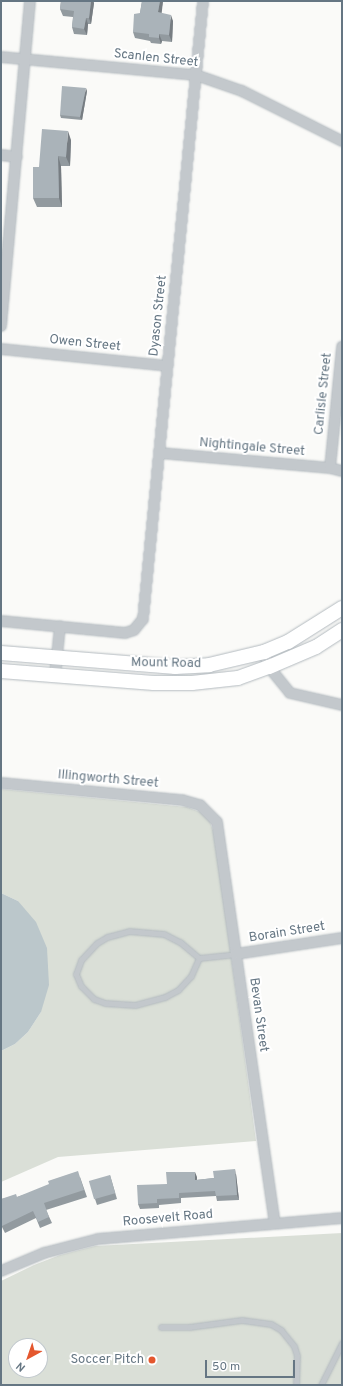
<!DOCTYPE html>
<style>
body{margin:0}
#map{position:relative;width:343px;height:1386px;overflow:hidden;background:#fafaf8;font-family:Overpass,sans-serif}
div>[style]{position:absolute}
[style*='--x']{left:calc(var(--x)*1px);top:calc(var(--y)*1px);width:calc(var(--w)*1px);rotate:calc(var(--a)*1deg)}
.green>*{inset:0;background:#dadfd7}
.water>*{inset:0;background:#bbc7cb}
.roads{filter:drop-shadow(0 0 1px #b3babf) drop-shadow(0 0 1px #b3babf)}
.lane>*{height:5px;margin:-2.5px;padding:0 2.5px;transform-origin:2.5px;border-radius:2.5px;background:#c3c8cc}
.street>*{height:10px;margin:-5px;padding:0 5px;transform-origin:5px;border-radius:5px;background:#c3c8cc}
.secondary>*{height:14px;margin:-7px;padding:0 7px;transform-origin:7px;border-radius:7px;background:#fff}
.wall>*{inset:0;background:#929a9f}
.shaded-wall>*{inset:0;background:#777d82}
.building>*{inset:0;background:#aab3b9;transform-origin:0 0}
.dots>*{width:11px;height:11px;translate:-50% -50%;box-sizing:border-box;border:2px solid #fff;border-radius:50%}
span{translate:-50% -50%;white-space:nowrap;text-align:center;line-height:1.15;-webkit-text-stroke:4px #fff;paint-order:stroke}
.street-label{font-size:13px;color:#657683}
.poi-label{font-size:13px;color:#657683}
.right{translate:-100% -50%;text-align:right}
.frame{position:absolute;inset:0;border:2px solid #657683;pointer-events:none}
.north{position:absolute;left:8px;top:1338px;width:40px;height:40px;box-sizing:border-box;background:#fff;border:1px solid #c1c8cd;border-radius:50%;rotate:220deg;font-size:11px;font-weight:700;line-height:16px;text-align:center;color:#657683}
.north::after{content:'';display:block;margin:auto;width:14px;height:18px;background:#e4572e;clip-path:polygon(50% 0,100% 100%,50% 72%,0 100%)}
.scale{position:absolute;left:205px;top:1360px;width:90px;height:18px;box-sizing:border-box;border:2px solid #657683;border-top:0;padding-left:5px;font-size:12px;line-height:14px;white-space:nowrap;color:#657683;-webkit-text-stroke:3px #fff;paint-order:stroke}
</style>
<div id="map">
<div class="green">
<div style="clip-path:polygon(1px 789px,187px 807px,200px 812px,209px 819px,215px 836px,256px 1141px,58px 1157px,1px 1182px,1px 1051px,15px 1044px,28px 1032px,41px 1012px,18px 901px,1px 893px)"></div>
<div style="clip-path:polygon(evenodd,342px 1233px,342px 1385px,1px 1385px,1px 1281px,34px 1265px,60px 1255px,95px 1246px,342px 1233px,16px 1346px,40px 1346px,40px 1370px,16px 1370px,16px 1346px)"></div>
</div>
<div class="water">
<div style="clip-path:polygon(1px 893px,18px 901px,36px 922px,47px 948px,49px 985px,41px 1012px,28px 1032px,15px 1044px,1px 1051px)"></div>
</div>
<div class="roads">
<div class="lane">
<div style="--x:199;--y:958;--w:20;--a:114"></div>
<div style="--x:191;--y:976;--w:19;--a:133"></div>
<div style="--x:178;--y:990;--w:15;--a:152"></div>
<div style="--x:165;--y:997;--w:31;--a:165"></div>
<div style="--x:135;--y:1005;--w:30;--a:-176"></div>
<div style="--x:105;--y:1003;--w:12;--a:-160"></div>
<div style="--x:94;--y:999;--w:18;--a:-135"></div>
<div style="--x:81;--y:986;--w:13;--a:-113"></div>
<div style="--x:76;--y:974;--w:15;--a:-70"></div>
<div style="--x:81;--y:960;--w:23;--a:-47"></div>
<div style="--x:97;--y:943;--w:12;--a:-31"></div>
<div style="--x:107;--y:937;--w:23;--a:-15"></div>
<div style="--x:129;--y:931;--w:35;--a:5"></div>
<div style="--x:164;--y:934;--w:18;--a:27"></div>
<div style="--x:180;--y:942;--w:25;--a:40"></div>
<div style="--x:199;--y:958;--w:37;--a:-6"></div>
<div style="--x:161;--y:1327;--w:28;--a:0"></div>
<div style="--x:189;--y:1327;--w:53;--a:-7.5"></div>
<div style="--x:242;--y:1320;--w:29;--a:8"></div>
<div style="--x:271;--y:1324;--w:12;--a:31"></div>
<div style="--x:281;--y:1330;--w:21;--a:51"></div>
<div style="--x:294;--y:1346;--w:10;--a:73"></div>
<div style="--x:297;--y:1356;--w:29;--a:92"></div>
<div style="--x:321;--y:1385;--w:47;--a:-63.4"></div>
</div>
<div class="street">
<div style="--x:1;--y:57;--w:196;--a:5.3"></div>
<div style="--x:196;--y:75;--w:49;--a:19.2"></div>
<div style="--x:242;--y:91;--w:112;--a:26.6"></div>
<div style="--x:1;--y:155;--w:16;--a:7"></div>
<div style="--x:1;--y:326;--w:326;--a:-84.9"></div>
<div style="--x:1;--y:349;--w:167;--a:5.8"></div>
<div style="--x:160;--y:453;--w:171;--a:5"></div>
<div style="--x:330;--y:468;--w:12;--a:14"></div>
<div style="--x:330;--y:468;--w:122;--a:-84.3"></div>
<div style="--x:1;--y:621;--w:125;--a:5.5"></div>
<div style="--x:125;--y:633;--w:9;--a:-18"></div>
<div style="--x:134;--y:630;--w:14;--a:-51"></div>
<div style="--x:143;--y:619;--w:621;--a:-84.45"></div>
<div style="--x:264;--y:652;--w:16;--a:72"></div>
<div style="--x:269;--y:667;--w:33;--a:51"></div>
<div style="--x:290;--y:693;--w:53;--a:13"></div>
<div style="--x:55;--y:676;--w:50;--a:-84.3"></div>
<div style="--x:1;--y:783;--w:182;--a:5.4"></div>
<div style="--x:182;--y:800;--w:19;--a:16"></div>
<div style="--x:200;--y:805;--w:24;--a:45"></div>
<div style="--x:217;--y:822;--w:405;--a:81.8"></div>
<div style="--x:236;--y:954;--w:107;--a:-8.6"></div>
<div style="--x:1;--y:1271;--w:47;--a:-22.7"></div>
<div style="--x:44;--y:1253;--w:56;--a:-14.5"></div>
<div style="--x:98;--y:1239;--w:245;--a:-4.9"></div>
</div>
<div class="secondary">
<div style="--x:1;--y:653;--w:175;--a:4.6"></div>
<div style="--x:175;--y:667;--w:34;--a:-3"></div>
<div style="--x:209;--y:665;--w:57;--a:-13.3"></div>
<div style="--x:264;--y:652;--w:26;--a:-23"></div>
<div style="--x:288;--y:642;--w:64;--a:-32.2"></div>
<div style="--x:1;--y:671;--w:153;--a:4.5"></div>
<div style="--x:154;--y:683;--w:38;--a:0"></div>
<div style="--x:192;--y:683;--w:46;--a:-6.2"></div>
<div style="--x:238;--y:678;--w:33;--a:-20"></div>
<div style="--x:269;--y:667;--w:51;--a:-23.1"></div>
<div style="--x:316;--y:647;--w:31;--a:-33"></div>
</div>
</div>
<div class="wall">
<div style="clip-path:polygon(61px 1px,93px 1px,94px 3px,91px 24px,88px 24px,87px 35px,74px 34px,72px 27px,73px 17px,63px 16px,60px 9px)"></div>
<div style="clip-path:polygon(142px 1px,163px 1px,161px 13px,173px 21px,172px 42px,162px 41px,161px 44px,151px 43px,150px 41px,135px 38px,133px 32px,140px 13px)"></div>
<div style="clip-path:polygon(87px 91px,82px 120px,61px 118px,60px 115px)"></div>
<div style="clip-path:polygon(71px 140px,70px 166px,61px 166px,62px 207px,37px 207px,33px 198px,39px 167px)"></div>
<div style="clip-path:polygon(236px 1174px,239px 1200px,217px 1201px,216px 1196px,181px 1198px,181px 1203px,159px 1205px,159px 1208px,140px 1209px,138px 1204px,197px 1177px,197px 1180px,214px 1178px)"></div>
<div style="clip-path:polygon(110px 1175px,117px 1199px,97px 1205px,95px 1199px)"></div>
<div style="clip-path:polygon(80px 1177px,87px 1197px,46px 1210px,52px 1223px,40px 1228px,36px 1218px,5px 1233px,1px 1225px,1px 1199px,17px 1197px)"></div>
</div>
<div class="shaded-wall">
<div style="clip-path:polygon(91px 1px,93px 1px,94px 3px,91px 24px,89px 18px)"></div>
<div style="clip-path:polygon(160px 1px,163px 1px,161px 19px,158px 12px)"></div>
<div style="clip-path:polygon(171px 15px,173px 21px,172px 42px,169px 35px)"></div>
<div style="clip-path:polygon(86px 18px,88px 24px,87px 35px,84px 29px)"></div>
<div style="clip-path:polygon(159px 34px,162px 41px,161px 44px,159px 38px)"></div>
<div style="clip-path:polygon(86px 88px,87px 91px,82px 120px,80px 117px)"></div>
<div style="clip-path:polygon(68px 131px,71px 140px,70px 166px,66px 157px)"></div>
<div style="clip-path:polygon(58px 156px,61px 166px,62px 207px,59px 198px)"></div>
<div style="clip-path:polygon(235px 1169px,236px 1174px,239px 1200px,237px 1195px)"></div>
<div style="clip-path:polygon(195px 1172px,197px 1177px,197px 1185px,195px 1180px)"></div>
</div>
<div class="building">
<div style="clip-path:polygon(61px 1px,91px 1px,89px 18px,86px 18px,84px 29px,72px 27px,74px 11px,60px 9px)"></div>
<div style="clip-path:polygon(142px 1px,160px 1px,158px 12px,171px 15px,169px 35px,159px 34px,159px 38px,149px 37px,149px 34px,133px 32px,134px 14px,140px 13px)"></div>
<div style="clip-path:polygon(62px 86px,86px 88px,80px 117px,60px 115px)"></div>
<div style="clip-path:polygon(42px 129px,68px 131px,66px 157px,58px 156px,59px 198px,33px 198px,33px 167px,39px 167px)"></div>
<div style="clip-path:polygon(235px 1169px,237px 1195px,216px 1196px,215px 1191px,179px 1193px,179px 1198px,157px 1199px,157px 1203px,138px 1204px,137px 1185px,167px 1184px,166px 1172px,195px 1172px,195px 1180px,214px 1178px,213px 1171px)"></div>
<div style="clip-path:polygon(78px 1171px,84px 1190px,44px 1203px,49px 1217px,38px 1222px,33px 1211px,2px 1226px,1px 1223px,1px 1199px,16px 1194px,17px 1197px,49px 1184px,48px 1181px)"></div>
<div style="left:110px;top:1175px;width:19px;height:22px;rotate:74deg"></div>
</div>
<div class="dots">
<div style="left:152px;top:1360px;background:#e4572e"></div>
</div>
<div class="street-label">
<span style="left:156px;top:59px;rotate:6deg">Scanlen Street</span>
<span style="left:159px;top:316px;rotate:-84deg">Dyason Street</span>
<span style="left:85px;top:344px;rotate:6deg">Owen Street</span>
<span style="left:324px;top:394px;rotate:-84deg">Carlisle Street</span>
<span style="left:252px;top:448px;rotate:5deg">Nightingale Street</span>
<span style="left:166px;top:664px;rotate:1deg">Mount Road</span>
<span style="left:108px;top:780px;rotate:5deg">Illingworth Street</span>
<span style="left:287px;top:933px;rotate:-9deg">Borain Street</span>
<span style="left:258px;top:1015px;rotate:82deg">Bevan Street</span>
<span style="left:168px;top:1219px;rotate:-5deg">Roosevelt Road</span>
</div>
<div class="poi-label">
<span class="right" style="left:144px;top:1360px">Soccer Pitch</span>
</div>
<div class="frame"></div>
<div class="north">N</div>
<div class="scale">50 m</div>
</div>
